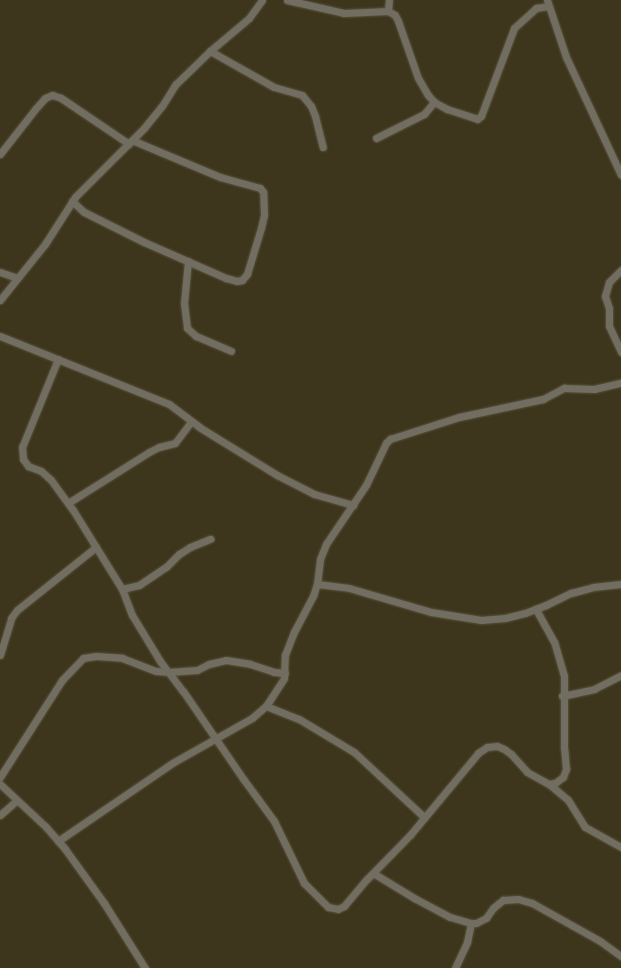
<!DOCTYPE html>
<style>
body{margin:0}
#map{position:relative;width:621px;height:968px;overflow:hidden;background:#3d351c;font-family:"Fira Sans Condensed",sans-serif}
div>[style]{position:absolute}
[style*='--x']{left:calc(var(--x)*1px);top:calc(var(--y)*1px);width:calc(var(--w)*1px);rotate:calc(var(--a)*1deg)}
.roads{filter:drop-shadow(0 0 1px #5a523b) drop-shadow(0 0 1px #5a523b)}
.minor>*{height:7px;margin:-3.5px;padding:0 3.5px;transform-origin:3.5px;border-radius:3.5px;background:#716d61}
span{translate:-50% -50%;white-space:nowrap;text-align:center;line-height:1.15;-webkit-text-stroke:3.5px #322b12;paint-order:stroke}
</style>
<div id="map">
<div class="roads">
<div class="minor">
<div style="--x:287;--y:0;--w:58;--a:12.8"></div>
<div style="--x:344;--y:13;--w:44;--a:-2.6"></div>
<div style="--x:388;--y:11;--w:8;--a:30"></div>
<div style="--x:395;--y:15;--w:7;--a:63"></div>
<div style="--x:398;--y:21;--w:60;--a:70.7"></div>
<div style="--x:418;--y:78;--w:20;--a:60"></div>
<div style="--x:428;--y:95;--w:9;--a:49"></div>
<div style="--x:434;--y:102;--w:15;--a:28"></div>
<div style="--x:447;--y:109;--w:32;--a:18"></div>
<div style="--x:477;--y:119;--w:5;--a:-37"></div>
<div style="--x:481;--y:116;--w:94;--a:-69.4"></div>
<div style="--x:514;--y:28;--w:30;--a:-42"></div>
<div style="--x:536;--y:8;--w:12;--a:-9"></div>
<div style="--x:547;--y:0;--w:60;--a:71.6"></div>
<div style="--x:566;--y:57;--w:130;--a:65"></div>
<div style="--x:388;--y:11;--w:11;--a:-85"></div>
<div style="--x:210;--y:51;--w:73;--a:29.4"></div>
<div style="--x:274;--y:87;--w:29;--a:16"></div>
<div style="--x:302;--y:95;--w:14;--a:51"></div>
<div style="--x:311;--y:106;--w:11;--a:68"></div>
<div style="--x:315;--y:116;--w:32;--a:76"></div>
<div style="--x:376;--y:138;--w:54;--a:-26.6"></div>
<div style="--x:424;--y:114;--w:16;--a:-50"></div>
<div style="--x:0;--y:154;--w:58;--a:-52"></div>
<div style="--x:36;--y:108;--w:13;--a:-48"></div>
<div style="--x:45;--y:98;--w:8;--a:-23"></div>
<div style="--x:52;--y:95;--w:9;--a:18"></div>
<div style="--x:61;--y:98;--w:82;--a:34.1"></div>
<div style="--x:72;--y:201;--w:16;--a:43"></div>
<div style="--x:84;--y:212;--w:67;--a:26.6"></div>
<div style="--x:144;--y:242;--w:90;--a:23.7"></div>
<div style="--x:226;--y:278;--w:11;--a:15"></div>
<div style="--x:237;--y:281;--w:5;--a:-11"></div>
<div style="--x:242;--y:280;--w:8;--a:-50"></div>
<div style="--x:247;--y:274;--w:48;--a:-73.1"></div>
<div style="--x:261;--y:228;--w:13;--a:-77"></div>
<div style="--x:264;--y:215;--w:23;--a:-92"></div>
<div style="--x:263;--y:192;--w:5;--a:-127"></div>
<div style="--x:260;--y:188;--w:41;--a:-164.6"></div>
<div style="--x:220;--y:177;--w:95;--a:-157.2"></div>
<div style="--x:188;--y:261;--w:42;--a:95.4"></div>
<div style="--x:184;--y:303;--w:25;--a:83"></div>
<div style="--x:187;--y:328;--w:12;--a:42"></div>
<div style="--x:196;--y:336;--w:38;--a:23"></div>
<div style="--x:621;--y:270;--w:17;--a:135"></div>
<div style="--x:609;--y:282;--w:15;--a:106"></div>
<div style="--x:605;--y:296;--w:13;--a:72"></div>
<div style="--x:609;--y:308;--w:18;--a:90"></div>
<div style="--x:609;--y:326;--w:29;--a:65"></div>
<div style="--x:0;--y:272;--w:18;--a:19"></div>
<div style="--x:0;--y:300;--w:72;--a:-51.2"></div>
<div style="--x:45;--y:244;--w:56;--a:-57.4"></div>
<div style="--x:75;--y:197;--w:98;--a:-45"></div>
<div style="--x:144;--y:128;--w:28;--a:-51"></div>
<div style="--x:162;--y:106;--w:26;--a:-58"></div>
<div style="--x:176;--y:84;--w:47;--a:-44.1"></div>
<div style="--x:210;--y:51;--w:51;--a:-40.2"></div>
<div style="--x:249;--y:18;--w:22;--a:-54"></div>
<div style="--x:0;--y:336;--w:182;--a:21.9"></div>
<div style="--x:169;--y:404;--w:38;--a:37"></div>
<div style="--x:199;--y:427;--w:92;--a:31.6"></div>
<div style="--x:277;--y:475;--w:42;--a:27.2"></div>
<div style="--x:314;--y:494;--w:41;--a:15.8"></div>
<div style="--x:58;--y:359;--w:95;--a:112.2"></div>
<div style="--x:22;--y:447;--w:12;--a:85"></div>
<div style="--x:23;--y:459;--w:9;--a:54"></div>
<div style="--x:28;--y:466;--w:14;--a:21"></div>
<div style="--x:41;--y:471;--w:13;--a:42"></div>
<div style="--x:51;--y:480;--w:37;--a:54"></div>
<div style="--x:73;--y:510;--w:93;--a:58.2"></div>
<div style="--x:122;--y:589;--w:28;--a:69"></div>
<div style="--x:132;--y:615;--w:54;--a:58.7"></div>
<div style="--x:160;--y:661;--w:38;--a:53"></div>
<div style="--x:183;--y:691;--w:108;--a:55.6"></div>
<div style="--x:244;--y:780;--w:51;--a:53.8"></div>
<div style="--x:274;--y:821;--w:69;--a:64.2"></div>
<div style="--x:304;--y:883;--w:34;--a:45"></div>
<div style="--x:328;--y:907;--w:10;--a:11"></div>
<div style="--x:338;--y:909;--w:7;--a:-27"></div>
<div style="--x:344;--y:906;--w:35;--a:-50"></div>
<div style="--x:367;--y:879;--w:62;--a:-45.7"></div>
<div style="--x:410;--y:835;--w:107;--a:-50.3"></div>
<div style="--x:478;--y:753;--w:11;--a:-34"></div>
<div style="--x:487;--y:747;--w:10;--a:-6"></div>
<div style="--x:497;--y:746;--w:8;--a:23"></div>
<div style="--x:504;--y:749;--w:9;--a:36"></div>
<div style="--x:511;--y:754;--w:24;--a:48"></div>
<div style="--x:527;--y:772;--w:25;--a:29"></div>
<div style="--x:549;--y:784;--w:6;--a:-9"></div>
<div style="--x:555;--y:783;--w:10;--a:-37"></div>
<div style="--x:563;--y:777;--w:9;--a:-69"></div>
<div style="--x:566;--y:769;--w:21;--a:-95"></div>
<div style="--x:564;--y:748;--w:72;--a:-90"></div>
<div style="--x:564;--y:676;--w:35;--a:-106"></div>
<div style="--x:554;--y:642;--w:38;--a:-119"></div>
<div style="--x:68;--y:503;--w:96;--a:-32.2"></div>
<div style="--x:149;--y:452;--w:11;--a:-27"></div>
<div style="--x:159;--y:447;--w:16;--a:-14"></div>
<div style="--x:175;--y:443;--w:26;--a:-53"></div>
<div style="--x:317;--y:584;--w:32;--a:7"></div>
<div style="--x:349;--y:588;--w:85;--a:16.3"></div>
<div style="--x:431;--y:612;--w:51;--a:9.1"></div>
<div style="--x:481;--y:620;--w:24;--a:-5"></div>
<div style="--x:505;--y:618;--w:21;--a:-14"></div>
<div style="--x:525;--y:613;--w:22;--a:-21"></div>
<div style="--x:546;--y:605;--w:28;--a:-26"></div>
<div style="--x:571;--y:593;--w:23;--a:-15"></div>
<div style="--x:593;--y:587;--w:28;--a:-6"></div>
<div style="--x:122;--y:589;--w:17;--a:-13"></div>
<div style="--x:139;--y:585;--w:32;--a:-34"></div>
<div style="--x:166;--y:567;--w:18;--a:-45"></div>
<div style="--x:179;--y:554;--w:13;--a:-32"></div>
<div style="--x:190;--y:547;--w:22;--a:-22"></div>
<div style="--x:0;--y:655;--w:39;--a:-73"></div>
<div style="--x:11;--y:618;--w:10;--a:-53"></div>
<div style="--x:17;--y:610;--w:101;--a:-38.6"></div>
<div style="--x:562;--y:696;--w:33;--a:-12"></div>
<div style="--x:594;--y:689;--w:30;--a:-27"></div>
<div style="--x:266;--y:706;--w:35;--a:22"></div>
<div style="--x:299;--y:719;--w:64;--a:31"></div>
<div style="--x:354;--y:752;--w:96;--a:42.9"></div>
<div style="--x:0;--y:777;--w:115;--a:-57.4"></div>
<div style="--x:62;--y:680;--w:30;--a:-46"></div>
<div style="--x:83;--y:658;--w:13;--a:-9"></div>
<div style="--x:96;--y:656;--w:26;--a:4"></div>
<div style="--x:122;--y:658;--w:36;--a:21"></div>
<div style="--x:156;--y:671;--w:13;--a:4"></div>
<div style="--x:169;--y:672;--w:28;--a:-4"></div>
<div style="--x:197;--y:670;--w:13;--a:-27"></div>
<div style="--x:209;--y:664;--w:17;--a:-13"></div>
<div style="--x:226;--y:660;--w:24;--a:9"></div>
<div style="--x:250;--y:664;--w:25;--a:18"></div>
<div style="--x:274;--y:672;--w:11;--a:5"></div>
<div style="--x:0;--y:784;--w:63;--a:43.1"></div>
<div style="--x:46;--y:827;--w:29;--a:49"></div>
<div style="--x:65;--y:849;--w:67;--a:54.2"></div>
<div style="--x:104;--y:903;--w:77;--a:57.8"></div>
<div style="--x:549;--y:784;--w:25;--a:40"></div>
<div style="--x:568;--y:800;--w:32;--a:58"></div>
<div style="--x:585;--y:827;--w:41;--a:29.1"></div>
<div style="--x:0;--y:815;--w:21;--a:-41"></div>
<div style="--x:58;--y:841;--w:140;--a:-34.3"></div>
<div style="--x:174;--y:762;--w:90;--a:-29.4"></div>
<div style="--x:252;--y:718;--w:18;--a:-41"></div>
<div style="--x:266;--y:706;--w:33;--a:-57"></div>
<div style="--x:284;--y:678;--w:23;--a:-88"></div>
<div style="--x:285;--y:655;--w:25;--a:-69"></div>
<div style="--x:294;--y:632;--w:41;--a:-62.2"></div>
<div style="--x:313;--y:596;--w:13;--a:-72"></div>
<div style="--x:317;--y:584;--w:25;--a:-83"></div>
<div style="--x:320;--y:559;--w:16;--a:-68"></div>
<div style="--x:326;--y:544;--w:71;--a:-55.9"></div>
<div style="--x:366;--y:485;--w:47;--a:-64.5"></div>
<div style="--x:386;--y:443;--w:6;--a:-45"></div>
<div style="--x:390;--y:439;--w:72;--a:-17.7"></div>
<div style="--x:459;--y:417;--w:86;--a:-12.1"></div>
<div style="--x:543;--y:399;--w:24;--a:-28"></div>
<div style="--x:564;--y:388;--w:30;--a:2"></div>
<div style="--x:594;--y:389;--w:28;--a:-13"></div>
<div style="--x:373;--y:873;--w:50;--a:31.2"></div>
<div style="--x:416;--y:899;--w:38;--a:28"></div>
<div style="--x:450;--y:917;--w:22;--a:16"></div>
<div style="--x:471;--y:923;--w:5;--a:0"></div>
<div style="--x:476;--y:923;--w:11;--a:-27"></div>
<div style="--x:486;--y:918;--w:12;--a:-55"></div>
<div style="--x:493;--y:908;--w:13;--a:-39"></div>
<div style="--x:503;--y:900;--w:15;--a:-4"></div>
<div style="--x:518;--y:899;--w:15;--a:16"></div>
<div style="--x:532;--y:903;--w:78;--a:29.2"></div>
<div style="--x:600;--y:941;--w:26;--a:36"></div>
<div style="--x:455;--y:968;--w:29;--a:-65"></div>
<div style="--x:467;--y:942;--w:19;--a:-78"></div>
</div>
</div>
</div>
